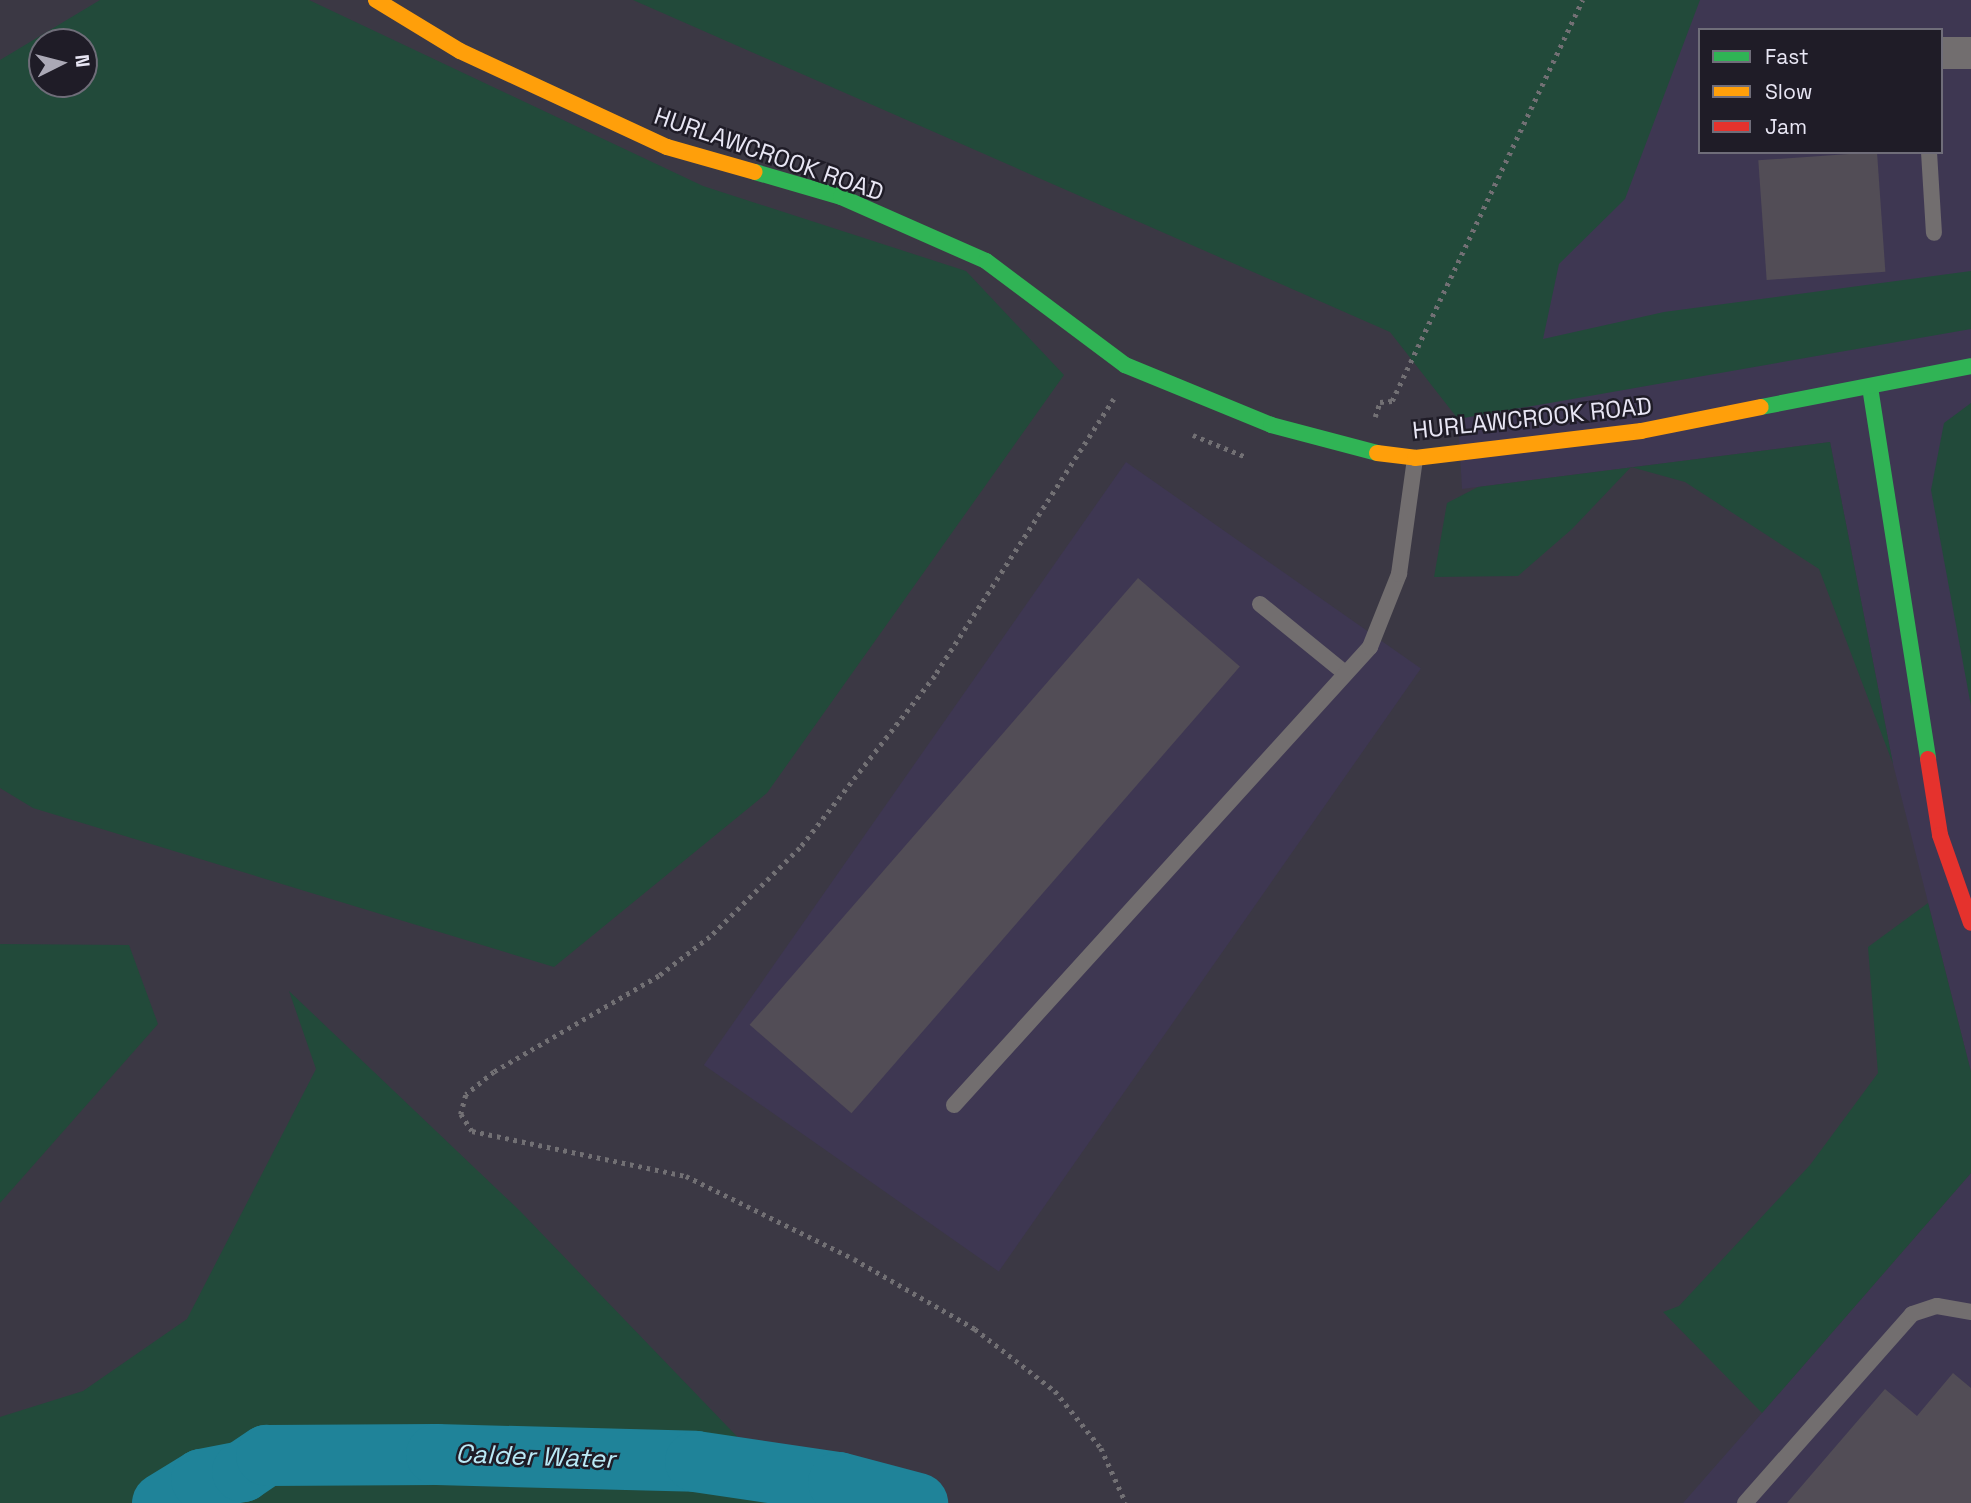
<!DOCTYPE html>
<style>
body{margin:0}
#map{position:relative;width:1971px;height:1503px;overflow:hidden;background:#3b3844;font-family:"Space Grotesk",sans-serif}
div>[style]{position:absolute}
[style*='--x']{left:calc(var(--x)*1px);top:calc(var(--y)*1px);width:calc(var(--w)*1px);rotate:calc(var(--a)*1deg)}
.built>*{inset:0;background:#3e3752;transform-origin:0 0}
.green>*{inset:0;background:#224a3a}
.river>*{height:61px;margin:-30.5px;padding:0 30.5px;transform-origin:30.5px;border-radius:30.5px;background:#1f8399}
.building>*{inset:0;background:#524d56;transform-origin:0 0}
.path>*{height:4.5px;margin-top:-2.25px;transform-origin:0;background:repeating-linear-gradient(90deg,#727074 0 3.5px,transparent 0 8.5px)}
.lane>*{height:16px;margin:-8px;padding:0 8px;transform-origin:8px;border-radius:8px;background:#726e6f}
.street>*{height:32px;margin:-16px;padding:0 16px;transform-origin:16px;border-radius:16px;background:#726e6f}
.fast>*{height:16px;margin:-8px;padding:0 8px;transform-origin:8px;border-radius:8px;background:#30b455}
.slow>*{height:16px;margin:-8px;padding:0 8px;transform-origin:8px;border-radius:8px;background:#ff9f0a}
.jam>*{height:16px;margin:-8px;padding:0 8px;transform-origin:8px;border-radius:8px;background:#e5322d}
span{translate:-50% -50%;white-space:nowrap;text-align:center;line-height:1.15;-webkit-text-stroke:5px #1f1c27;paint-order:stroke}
.street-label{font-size:24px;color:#e8e6f4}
.water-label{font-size:26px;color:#bae9f6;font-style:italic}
.legend{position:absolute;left:1698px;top:28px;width:245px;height:126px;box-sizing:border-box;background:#1f1c27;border:2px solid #6f6d79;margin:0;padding:9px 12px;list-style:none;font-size:21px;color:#e8e6f4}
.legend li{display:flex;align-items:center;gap:14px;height:35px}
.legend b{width:35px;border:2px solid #6f6d79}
.north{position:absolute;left:28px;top:28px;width:70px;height:70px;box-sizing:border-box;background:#1f1c27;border:2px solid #6f6d79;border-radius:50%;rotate:84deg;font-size:19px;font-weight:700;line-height:28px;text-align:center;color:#e8e6f4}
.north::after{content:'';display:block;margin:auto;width:24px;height:32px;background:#aba9b6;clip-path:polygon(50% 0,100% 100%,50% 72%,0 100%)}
</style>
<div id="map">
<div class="built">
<div style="clip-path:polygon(evenodd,1656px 0,1971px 0,1971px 1072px,1893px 764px,1830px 442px,1462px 489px,1454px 347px,1656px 0,1700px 30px,1941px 30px,1941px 152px,1700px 152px,1700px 30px)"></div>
<div style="left:1126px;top:462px;width:360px;height:736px;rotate:35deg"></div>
<div style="clip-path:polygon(1971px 1173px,1971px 1503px,1683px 1503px,1762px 1413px)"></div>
</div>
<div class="green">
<div style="clip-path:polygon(evenodd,100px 0,309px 0,703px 186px,966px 271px,1064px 375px,767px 793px,554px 967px,33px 808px,0 788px,0 60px,100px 0,42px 42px,84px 42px,84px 84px,42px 84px,42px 42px)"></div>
<div style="clip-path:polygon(633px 0,1700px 0,1625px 199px,1559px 264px,1543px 339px,1664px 312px,1971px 271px,1971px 329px,1458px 419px,1390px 332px)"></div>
<div style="clip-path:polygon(1971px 403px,1971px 706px,1931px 490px,1944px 423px)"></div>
<div style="clip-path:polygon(1830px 442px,1893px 764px,1819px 569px,1685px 482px,1631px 467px,1572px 529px,1518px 576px,1434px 577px,1447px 503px,1478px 487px)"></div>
<div style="clip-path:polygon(1928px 903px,1971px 1072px,1971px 1173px,1762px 1413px,1663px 1312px,1679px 1306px,1810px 1165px,1878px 1073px,1868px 947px)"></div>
<div style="clip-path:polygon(0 944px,129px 945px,158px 1024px,0 1203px)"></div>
<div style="clip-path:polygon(289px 991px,520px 1211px,801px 1503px,0 1503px,0 1417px,83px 1391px,187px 1319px,316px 1069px)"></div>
</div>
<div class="river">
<div style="--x:162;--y:1503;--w:46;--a:-31.6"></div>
<div style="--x:201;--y:1479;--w:42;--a:-11"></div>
<div style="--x:242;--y:1471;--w:29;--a:-34"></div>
<div style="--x:266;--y:1455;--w:170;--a:-0.3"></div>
<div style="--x:436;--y:1454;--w:259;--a:1.5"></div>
<div style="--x:695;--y:1461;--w:145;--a:8.4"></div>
<div style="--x:838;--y:1482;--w:82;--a:14.9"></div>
</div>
<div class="building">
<div style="left:1877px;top:152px;width:120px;height:119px;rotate:86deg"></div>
<div style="left:1138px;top:578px;width:135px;height:592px;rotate:41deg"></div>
<div style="clip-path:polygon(1953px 1373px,1971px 1388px,1971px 1503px,1787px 1503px,1885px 1389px,1917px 1416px)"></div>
</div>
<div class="path">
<div style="--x:1114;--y:399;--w:330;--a:122.9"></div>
<div style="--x:935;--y:676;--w:219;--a:128.1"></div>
<div style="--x:800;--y:848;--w:127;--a:135.3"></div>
<div style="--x:710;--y:937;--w:64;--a:142.6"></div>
<div style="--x:659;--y:976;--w:191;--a:149.8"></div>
<div style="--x:494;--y:1072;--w:36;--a:141"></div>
<div style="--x:466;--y:1095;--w:20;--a:105"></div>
<div style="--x:461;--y:1114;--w:20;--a:57"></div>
<div style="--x:472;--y:1131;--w:219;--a:11.9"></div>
<div style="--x:686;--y:1176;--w:187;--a:26.3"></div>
<div style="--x:854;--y:1259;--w:140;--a:30"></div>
<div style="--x:975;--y:1329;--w:101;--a:37.8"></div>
<div style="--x:1055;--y:1391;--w:73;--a:51.1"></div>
<div style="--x:1101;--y:1448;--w:60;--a:65.6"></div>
<div style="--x:1375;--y:417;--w:16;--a:-72"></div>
<div style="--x:1380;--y:402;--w:12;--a:-5"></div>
<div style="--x:1392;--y:401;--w:444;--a:-64.6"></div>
<div style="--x:1193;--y:435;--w:57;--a:22.5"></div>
</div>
<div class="lane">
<div style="--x:1929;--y:152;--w:81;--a:86.5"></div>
<div style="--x:1260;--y:604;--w:109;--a:39.1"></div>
<div style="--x:954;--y:1105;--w:619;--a:-47.75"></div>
<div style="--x:1370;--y:647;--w:79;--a:-68.3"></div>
<div style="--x:1399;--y:574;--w:117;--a:-82.1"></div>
<div style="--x:1745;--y:1503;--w:252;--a:-48.5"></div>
<div style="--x:1912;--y:1314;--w:26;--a:-18"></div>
<div style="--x:1937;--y:1306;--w:35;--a:10"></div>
</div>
<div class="street">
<div style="--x:1941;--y:53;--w:30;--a:0"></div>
</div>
<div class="fast">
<div style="--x:755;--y:172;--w:90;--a:16.2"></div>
<div style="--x:841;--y:197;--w:158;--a:23.8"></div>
<div style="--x:986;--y:261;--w:174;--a:36.8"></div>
<div style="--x:1125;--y:365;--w:158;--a:22.3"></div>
<div style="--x:1271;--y:425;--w:110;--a:14.8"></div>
<div style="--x:1870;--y:387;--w:376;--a:81.1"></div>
<div style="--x:1761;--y:407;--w:214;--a:-11"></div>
</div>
<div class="slow">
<div style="--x:376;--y:0;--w:98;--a:31.3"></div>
<div style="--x:460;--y:51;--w:228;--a:24.9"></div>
<div style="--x:667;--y:147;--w:91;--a:15.9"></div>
<div style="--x:1377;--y:453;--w:38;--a:7"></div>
<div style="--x:1415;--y:458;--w:228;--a:-6.8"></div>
<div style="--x:1641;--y:431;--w:122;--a:-11.3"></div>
</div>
<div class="jam">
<div style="--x:1928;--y:759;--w:77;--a:81"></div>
<div style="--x:1940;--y:835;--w:93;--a:70.6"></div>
</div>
<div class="street-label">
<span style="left:769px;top:154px;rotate:19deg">HURLAWCROOK ROAD</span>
<span style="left:1532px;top:418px;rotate:-6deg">HURLAWCROOK ROAD</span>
</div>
<div class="water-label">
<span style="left:535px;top:1457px;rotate:2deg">Calder Water</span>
</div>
<ul class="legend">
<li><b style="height:9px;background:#30b455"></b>Fast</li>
<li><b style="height:9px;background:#ff9f0a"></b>Slow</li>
<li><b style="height:9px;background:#e5322d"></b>Jam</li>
</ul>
<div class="north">N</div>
</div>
